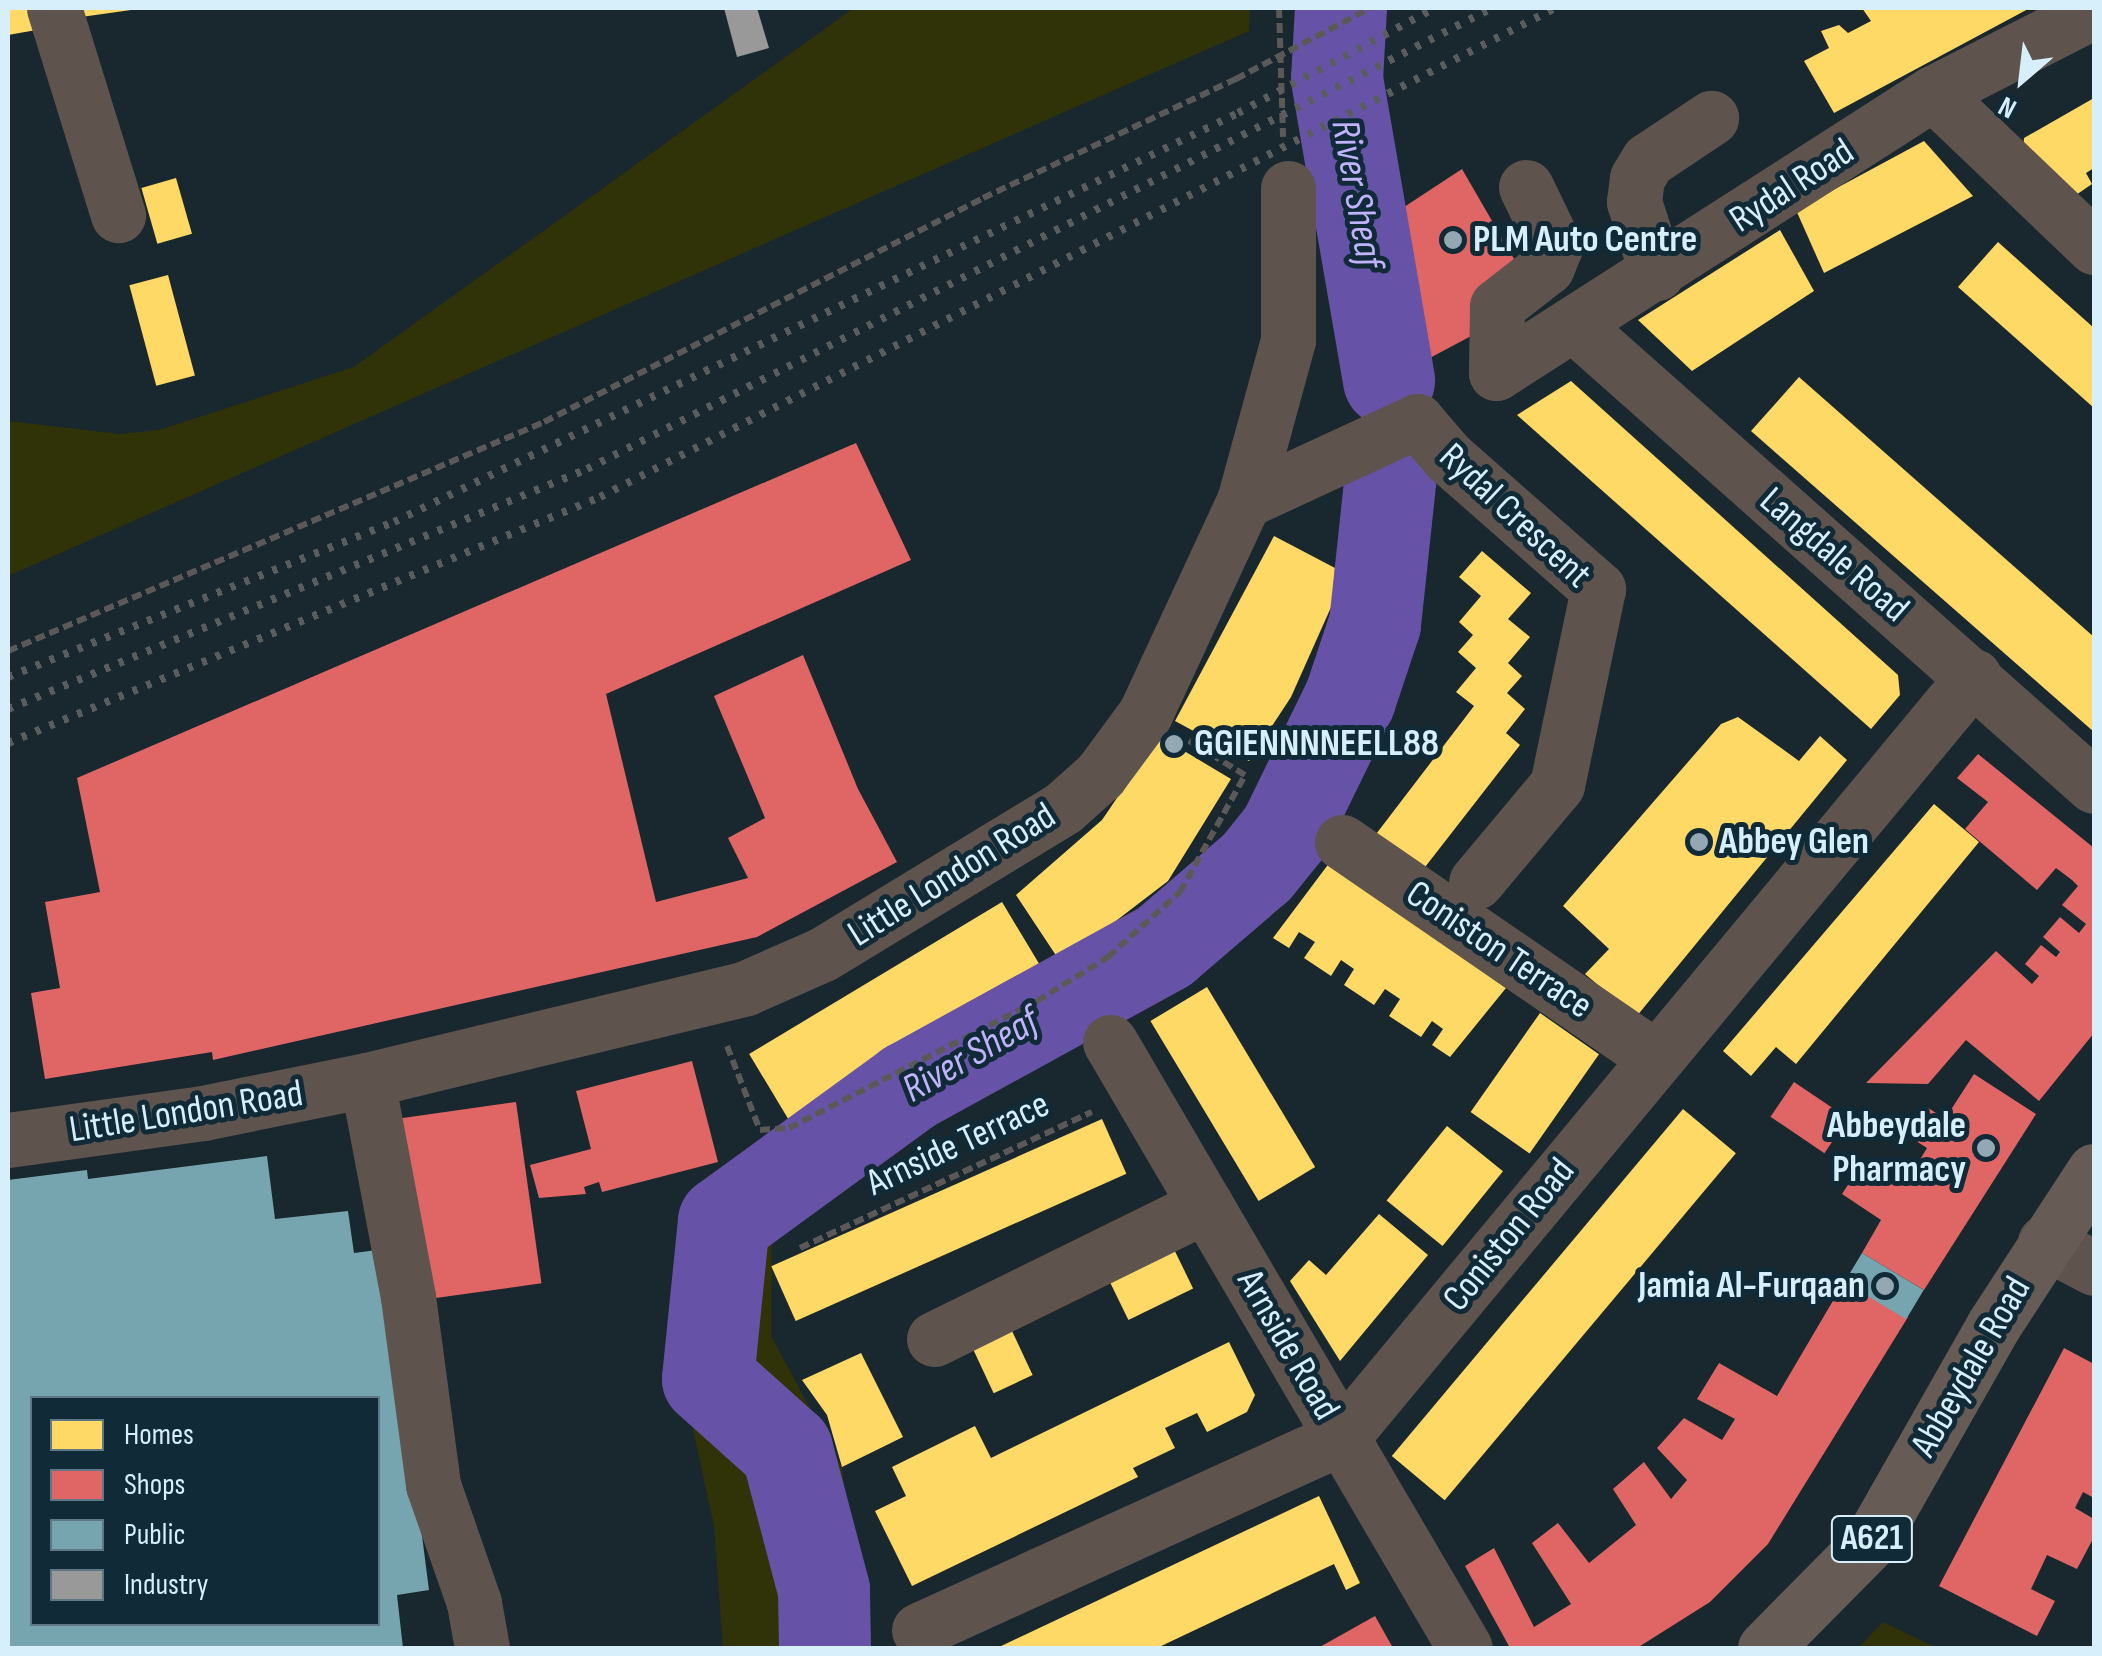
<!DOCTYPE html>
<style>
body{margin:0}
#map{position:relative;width:2102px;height:1656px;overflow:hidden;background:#19272e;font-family:"Sofia Sans Condensed",sans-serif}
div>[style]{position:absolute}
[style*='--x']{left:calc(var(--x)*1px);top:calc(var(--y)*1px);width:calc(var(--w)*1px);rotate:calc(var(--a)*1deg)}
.green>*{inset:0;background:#2f3307}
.homes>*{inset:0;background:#ffd966;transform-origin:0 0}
.shops>*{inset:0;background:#e06666;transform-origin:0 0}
.public>*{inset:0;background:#76a5af;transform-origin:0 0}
.industry>*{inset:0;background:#999}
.river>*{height:92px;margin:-46px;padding:0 46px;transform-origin:46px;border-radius:46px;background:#6653a7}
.path>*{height:6px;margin-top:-3px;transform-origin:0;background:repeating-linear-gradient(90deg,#5b5957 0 10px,transparent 0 15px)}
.minor>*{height:55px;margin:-27.5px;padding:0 27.5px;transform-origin:27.5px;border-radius:27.5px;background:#5e544d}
.major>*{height:55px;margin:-27.5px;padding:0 27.5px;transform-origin:27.5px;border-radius:27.5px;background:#665c55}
.rail>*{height:8px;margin-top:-4px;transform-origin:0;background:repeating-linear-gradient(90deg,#5a5d5d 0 5px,transparent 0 15px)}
.path-bridge>*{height:6px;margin-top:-3px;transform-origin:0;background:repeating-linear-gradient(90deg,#5b5957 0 10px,transparent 0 15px)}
.dots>*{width:28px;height:28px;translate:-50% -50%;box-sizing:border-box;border:5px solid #102a37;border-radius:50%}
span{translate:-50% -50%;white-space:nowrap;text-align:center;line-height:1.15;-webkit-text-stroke:10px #102a37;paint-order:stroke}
.shield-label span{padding:2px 8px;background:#102a37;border:2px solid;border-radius:8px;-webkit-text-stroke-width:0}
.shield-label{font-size:35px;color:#d7eefb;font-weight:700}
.street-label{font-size:38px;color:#d7eefb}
.poi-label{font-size:38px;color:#d7eefb;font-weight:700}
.left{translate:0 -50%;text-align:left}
.right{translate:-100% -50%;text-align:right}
.water-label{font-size:40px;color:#c0b3fc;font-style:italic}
.frame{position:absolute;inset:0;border:10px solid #d7eefb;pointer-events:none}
.legend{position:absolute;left:30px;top:1396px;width:350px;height:230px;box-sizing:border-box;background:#102a37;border:2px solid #607885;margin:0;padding:12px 18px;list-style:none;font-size:30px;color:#d7eefb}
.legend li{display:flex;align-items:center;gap:20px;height:50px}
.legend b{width:50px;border:2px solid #607885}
.north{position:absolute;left:1972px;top:30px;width:100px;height:100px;-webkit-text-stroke:8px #102a37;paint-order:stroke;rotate:208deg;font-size:28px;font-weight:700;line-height:40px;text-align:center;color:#d7eefb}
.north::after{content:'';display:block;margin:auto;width:35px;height:45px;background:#d7eefb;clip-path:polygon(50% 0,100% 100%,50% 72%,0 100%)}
</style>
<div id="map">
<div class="green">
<div style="clip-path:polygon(854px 8px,1250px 8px,1249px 31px,8px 576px,8px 421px,120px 434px,159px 430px,354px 367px)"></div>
<div style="clip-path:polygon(791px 1143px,832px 1180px,772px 1240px,771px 1336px,842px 1467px,860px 1648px,723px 1648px,714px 1526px,683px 1383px,700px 1207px)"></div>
<div style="clip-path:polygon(1883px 1622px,1937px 1648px,1858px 1648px)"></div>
</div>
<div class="homes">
<div style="clip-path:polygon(8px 8px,38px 8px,42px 29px,8px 35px)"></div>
<div style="clip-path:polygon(65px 8px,131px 8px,131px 10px,67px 19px)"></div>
<div style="clip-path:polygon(1862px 8px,2030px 8px,1834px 113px,1804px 61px,1829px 48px,1821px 31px,1839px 25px,1848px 33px,1871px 21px)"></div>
<div style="clip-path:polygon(2094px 98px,2094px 168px,2086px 173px,2092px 184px,2073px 197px,2023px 152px,2024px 138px)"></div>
<div style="clip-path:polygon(1924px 141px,1973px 196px,1824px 273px,1796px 210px)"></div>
<div style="left:176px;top:178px;width:58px;height:36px;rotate:74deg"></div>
<div style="clip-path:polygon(1780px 230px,1814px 291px,1692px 371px,1638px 320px)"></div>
<div style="clip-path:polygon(1998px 242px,2094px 328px,2094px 408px,1958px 287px)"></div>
<div style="left:168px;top:275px;width:104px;height:40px;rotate:75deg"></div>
<div style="clip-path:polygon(1799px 377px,2094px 637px,2094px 732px,1751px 431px)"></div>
<div style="clip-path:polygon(1571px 381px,1898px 675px,1900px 695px,1871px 729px,1517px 415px)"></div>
<div style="clip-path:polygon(1274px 536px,1335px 568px,1332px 605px,1291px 697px,1249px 761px,1175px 721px)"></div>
<div style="clip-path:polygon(1482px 551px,1531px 593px,1508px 619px,1530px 637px,1508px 663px,1522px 676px,1507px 693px,1525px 709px,1506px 733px,1520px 745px,1415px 880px,1370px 842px,1474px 706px,1456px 692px,1476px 668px,1458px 652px,1473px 635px,1459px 622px,1481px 596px,1459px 577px)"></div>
<div style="clip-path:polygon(1738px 717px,1799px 761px,1820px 736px,1847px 760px,1636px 1017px,1585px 974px,1609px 949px,1563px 906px,1721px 724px)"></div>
<div style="clip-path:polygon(1159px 736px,1231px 779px,1168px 881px,1061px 963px,1016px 895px,1102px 820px)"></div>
<div style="clip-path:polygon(1934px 804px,1979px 842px,1796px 1064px,1776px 1047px,1751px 1076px,1723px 1051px)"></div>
<div style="clip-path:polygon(1330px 862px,1506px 988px,1450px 1057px,1432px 1045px,1443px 1029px,1432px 1021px,1421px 1037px,1389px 1016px,1400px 999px,1385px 989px,1374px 1005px,1344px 985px,1354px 969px,1341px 960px,1331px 976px,1304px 958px,1315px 942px,1299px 932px,1289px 948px,1273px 938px)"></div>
<div style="left:1002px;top:902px;width:82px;height:295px;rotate:59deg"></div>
<div style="left:1207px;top:987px;width:210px;height:66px;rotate:59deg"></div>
<div style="left:1540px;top:1013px;width:72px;height:121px;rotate:35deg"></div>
<div style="left:1683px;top:1109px;width:69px;height:453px;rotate:40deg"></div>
<div style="left:1102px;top:1119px;width:60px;height:362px;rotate:66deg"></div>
<div style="left:1447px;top:1126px;width:72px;height:96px;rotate:39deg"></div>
<div style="clip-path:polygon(1379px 1214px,1428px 1255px,1340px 1361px,1290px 1281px,1309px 1260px,1326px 1275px)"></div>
<div style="left:1169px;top:1239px;width:55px;height:72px;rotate:64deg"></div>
<div style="left:1006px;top:1318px;width:63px;height:43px;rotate:65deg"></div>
<div style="clip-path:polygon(1229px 1342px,1255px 1395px,1247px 1412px,1207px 1432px,1197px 1413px,1165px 1428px,1175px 1448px,1133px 1468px,1138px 1477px,912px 1586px,875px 1511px,906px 1496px,892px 1467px,975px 1426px,991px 1458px)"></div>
<div style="clip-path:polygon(861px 1353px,903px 1437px,842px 1467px,827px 1415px,802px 1380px)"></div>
<div style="clip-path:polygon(1319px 1496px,1360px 1583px,1346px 1590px,1334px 1564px,1157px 1648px,997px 1648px)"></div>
</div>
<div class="shops">
<div style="clip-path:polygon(1462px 169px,1521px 271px,1473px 335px,1413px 367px,1401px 209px)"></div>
<div style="clip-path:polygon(856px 443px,911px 560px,606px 694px,656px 902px,748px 878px,728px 838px,765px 818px,714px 696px,803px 655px,858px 789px,897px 862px,757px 937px,213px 1060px,212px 1052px,45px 1079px,31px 993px,60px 988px,45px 902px,100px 892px,77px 778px)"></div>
<div style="clip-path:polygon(1978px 754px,2094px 848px,2094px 1033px,2039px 1101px,1966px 1040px,1928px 1084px,1866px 1083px,1996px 951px,2032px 984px,2039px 976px,2025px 964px,2041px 945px,2056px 957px,2060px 952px,2043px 937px,2060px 917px,2079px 933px,2086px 924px,2062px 905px,2078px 886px,2072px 880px,2056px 868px,2037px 890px,1965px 829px,1988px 802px,1957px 778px)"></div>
<div style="clip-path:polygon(692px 1061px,718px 1162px,602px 1192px,599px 1182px,584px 1187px,586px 1194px,539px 1198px,530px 1165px,591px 1149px,576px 1091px)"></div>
<div style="clip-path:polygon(1974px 1074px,2036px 1114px,1924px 1290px,1862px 1253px,1881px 1220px,1842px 1194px,1859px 1168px,1880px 1182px,1895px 1159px,1913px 1171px,1927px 1148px,1908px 1136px,1927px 1107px,1945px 1119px)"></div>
<div style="left:1794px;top:1082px;width:65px;height:42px;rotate:34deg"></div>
<div style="left:516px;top:1102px;width:183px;height:116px;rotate:82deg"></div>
<div style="clip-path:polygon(1844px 1282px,1908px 1317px,1768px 1544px,1710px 1602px,1637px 1648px,1510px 1648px,1465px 1566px,1494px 1548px,1534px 1627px,1571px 1604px,1532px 1543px,1558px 1523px,1589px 1563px,1636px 1525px,1613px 1489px,1644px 1462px,1671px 1499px,1687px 1480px,1657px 1448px,1684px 1418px,1722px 1440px,1735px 1419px,1697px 1399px,1719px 1363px,1777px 1396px)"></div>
<div style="clip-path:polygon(2064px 1348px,2094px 1364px,2094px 1498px,2083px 1492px,2075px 1508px,2094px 1519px,2094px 1537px,2077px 1569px,2047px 1555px,2031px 1589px,2055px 1601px,2037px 1636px,1939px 1586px)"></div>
<div style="clip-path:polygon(1375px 1616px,1393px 1648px,1318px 1648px)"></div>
</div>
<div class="public">
<div style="clip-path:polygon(evenodd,267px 1156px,275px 1219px,348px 1211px,354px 1253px,385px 1249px,429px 1590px,397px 1595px,403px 1648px,8px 1648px,8px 1180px,87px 1170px,88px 1179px,267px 1156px,32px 1398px,378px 1398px,378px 1624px,32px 1624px,32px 1398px)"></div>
<div style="left:1862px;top:1253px;width:72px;height:34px;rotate:31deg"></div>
</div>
<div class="industry">
<div style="clip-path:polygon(724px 8px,757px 8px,769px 48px,737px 57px)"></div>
</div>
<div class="river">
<div style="--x:1341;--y:8;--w:71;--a:93.2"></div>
<div style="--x:1337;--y:79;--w:306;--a:80.2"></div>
<div style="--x:825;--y:1648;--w:58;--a:-91"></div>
<div style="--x:824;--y:1590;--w:145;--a:-104.8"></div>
<div style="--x:787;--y:1450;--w:106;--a:-138.1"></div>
<div style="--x:708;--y:1379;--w:158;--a:-84.2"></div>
<div style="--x:724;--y:1222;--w:229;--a:-36.1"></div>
<div style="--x:909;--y:1087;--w:292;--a:-28.8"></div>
<div style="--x:1165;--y:946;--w:121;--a:-40.7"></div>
<div style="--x:1257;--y:867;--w:45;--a:-51.3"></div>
<div style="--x:1285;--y:832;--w:148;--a:-64"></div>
<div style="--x:1350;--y:699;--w:79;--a:-71.6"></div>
<div style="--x:1375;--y:624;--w:150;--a:-83.9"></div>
</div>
<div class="path">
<div style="--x:1279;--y:8;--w:129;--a:88.2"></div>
<div style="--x:8;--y:651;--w:583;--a:-23.13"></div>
<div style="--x:544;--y:422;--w:493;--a:-27"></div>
<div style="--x:983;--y:198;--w:280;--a:-25.2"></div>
<div style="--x:727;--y:1046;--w:90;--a:68.6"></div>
<div style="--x:760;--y:1130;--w:29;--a:-4"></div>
<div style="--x:789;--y:1128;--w:279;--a:-27.1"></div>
<div style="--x:1037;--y:1001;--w:84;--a:-31.8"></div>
<div style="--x:1108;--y:957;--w:97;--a:-42.1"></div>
<div style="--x:1180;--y:892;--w:134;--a:-60.9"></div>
<div style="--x:1245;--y:775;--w:66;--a:-148.7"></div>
<div style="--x:800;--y:1248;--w:322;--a:-25"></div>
</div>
<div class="minor">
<div style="--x:54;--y:8;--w:217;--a:72.8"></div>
<div style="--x:1933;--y:93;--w:223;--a:43.7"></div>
<div style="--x:1526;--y:187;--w:67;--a:64.2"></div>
<div style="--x:1555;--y:247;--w:22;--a:112"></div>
<div style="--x:1547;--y:267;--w:63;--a:142"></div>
<div style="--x:1497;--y:306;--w:67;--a:90.9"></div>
<div style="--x:1496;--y:373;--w:519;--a:-32.65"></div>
<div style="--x:1933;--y:93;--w:181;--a:-27"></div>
<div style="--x:1657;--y:273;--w:75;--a:-107.9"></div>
<div style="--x:1634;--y:202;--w:24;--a:-83"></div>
<div style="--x:1637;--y:178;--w:21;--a:-59"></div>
<div style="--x:1648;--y:160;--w:76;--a:-33.7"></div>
<div style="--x:1573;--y:324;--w:696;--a:41.57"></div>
<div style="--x:1244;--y:501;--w:191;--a:-24.8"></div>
<div style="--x:1417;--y:421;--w:48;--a:49.3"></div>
<div style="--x:1448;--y:457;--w:200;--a:41.3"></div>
<div style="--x:1598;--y:589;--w:200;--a:101.8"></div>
<div style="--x:1557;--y:785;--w:126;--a:129.9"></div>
<div style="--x:1342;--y:842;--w:380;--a:34.5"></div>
<div style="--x:1110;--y:1042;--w:702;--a:59.64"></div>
<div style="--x:367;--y:1080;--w:221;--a:79.3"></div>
<div style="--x:408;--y:1297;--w:190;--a:82.4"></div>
<div style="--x:433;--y:1485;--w:125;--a:70.8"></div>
<div style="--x:474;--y:1603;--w:46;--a:79.9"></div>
<div style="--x:8;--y:1140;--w:197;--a:-7.9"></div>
<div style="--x:203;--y:1113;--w:167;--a:-11.4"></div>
<div style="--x:367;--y:1080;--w:390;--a:-13.6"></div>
<div style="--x:746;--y:988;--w:84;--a:-23.8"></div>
<div style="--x:823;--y:954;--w:281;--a:-31.3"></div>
<div style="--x:1063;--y:808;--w:50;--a:-41.7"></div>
<div style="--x:1100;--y:775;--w:76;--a:-53.6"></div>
<div style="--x:1145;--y:714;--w:235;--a:-65.1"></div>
<div style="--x:1244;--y:501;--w:167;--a:-74.7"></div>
<div style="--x:1288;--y:340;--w:152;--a:-90"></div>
<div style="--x:2045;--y:1242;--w:55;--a:28"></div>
<div style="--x:934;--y:1339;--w:303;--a:-26.2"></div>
<div style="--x:919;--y:1630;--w:465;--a:-24.5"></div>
<div style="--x:1342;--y:1437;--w:989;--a:-50.29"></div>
</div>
<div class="major">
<div style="--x:1765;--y:1648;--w:151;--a:-45.3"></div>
<div style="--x:1871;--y:1541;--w:247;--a:-60.4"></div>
<div style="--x:1993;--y:1326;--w:185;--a:-56.9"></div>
</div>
<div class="rail">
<div style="--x:8;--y:677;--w:416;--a:-21.9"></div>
<div style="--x:394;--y:522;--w:938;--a:-25.85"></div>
<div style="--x:1238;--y:113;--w:223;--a:-28.1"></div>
<div style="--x:8;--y:709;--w:627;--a:-22.51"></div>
<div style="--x:587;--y:469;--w:1016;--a:-26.99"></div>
<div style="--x:8;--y:743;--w:641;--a:-22.56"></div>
<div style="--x:600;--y:497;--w:1073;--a:-27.11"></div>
</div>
<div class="path-bridge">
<div style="--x:1236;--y:79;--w:152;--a:-27.9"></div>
</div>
<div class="dots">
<div style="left:1453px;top:240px;background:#94a8b3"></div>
<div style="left:1174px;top:744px;background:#94a8b3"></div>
<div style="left:1699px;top:842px;background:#94a8b3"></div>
<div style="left:1986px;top:1148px;background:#94a8b3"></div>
<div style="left:1885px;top:1286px;background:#94a8b3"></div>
</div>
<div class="shield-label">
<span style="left:1872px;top:1539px">A621</span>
</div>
<div class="street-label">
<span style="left:1792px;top:186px;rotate:-33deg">Rydal Road</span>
<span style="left:1515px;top:516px;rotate:43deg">Rydal Crescent</span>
<span style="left:1834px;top:555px;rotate:41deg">Langdale Road</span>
<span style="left:952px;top:875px;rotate:-32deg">Little London Road</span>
<span style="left:1499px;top:950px;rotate:34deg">Coniston Terrace</span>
<span style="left:186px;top:1112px;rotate:-9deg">Little London Road</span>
<span style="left:958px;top:1144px;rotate:-25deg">Arnside Terrace</span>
<span style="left:1509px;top:1235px;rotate:-51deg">Coniston Road</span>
<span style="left:1288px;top:1345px;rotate:60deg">Arnside Road</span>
<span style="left:1971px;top:1367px;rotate:-60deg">Abbeydale Road</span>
</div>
<div class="poi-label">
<span class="left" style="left:1473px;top:240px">PLM Auto Centre</span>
<span class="left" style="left:1194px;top:744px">GGIENNNNEELL88</span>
<span class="left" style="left:1719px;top:842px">Abbey Glen</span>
<span class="right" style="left:1966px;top:1148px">Abbeydale<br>Pharmacy</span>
<span class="right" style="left:1865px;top:1286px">Jamia Al-Furqaan</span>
</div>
<div class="water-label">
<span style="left:1357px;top:194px;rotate:80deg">River Sheaf</span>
<span style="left:971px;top:1055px;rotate:-30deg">River Sheaf</span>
</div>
<div class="frame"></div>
<ul class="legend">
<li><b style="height:28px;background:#ffd966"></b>Homes</li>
<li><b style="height:28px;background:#e06666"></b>Shops</li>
<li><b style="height:28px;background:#76a5af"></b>Public</li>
<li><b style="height:28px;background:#999"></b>Industry</li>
</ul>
<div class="north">N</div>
</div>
